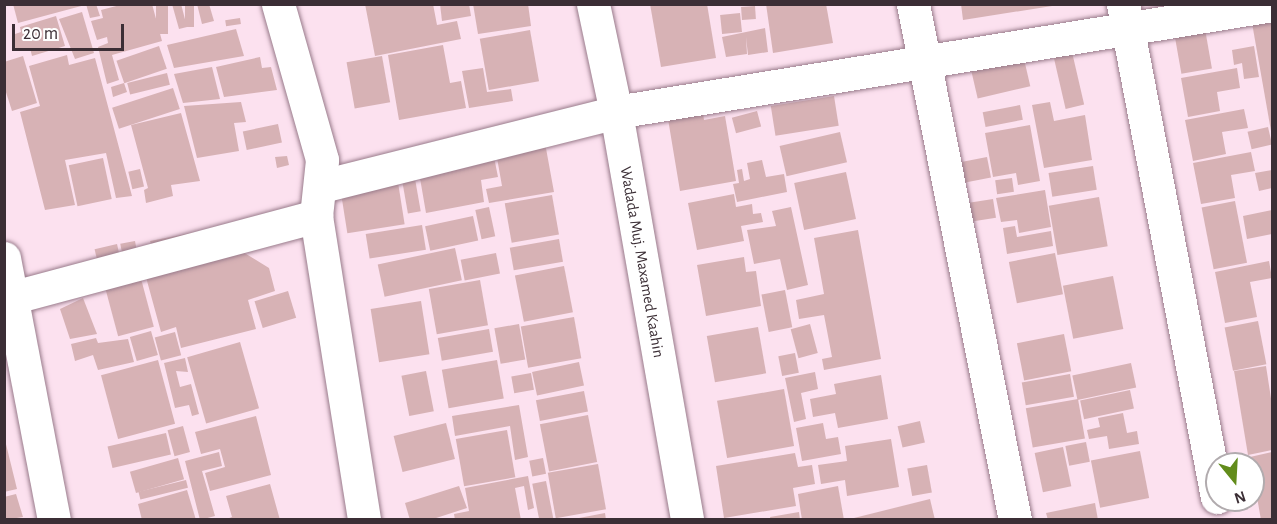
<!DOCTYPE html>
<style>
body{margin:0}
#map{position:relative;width:1277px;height:524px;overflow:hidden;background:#fce1ef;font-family:"Alegreya Sans",sans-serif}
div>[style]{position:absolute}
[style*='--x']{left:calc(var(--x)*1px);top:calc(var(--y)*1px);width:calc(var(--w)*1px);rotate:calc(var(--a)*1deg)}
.building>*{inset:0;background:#d7b2b5;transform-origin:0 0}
.roads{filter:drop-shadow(0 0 2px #997b8b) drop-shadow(0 0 2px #997b8b)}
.minor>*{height:33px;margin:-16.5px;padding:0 16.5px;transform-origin:16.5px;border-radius:16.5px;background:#fff}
span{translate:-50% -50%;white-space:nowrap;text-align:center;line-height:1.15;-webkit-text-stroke:5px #fff;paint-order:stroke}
.street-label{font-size:16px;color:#3b2e35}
.frame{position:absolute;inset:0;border:6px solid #3b2e35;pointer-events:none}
.north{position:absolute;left:1205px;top:452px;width:60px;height:60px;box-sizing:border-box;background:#fff;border:2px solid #b1abae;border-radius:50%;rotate:162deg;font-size:16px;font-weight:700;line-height:24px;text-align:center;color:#3b2e35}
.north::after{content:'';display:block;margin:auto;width:21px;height:27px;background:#628c1b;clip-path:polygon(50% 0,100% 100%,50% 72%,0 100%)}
.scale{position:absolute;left:12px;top:24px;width:112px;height:27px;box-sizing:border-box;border:3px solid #3b2e35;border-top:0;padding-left:8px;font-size:18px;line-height:21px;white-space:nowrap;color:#3b2e35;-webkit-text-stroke:4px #fff;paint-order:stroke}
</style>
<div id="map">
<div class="building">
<div style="clip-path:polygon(13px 4px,85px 4px,85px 5px,18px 23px)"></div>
<div style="clip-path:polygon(86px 4px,96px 4px,100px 16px,90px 18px)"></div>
<div style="clip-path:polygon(124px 4px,152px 4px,162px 41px,112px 55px,119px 80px,107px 84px,98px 47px,108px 43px,107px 37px,97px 40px,91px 21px,103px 18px,101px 10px)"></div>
<div style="left:156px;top:4px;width:12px;height:30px"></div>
<div style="clip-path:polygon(172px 4px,181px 4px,187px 27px,179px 29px)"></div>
<div style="left:185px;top:4px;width:9px;height:23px"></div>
<div style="clip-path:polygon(197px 4px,209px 4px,214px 21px,202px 24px)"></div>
<div style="clip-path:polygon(365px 4px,433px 4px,437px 25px,457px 21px,461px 39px,375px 56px)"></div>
<div style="clip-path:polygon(440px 4px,469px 4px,471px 16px,442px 21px)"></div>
<div style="clip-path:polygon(473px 4px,528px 4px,531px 26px,478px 34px)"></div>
<div style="clip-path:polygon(650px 4px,707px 4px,716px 58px,661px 67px)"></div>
<div style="clip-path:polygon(766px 4px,826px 4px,833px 43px,773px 53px)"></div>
<div style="clip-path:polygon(961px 4px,1052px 4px,1052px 6px,963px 20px)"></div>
<div style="left:755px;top:6px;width:13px;height:14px;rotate:86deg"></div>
<div style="clip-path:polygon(82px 12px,94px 53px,75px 59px,59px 19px)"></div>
<div style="left:740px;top:13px;width:19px;height:20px;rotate:84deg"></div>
<div style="clip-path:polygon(56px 16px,65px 46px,32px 56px,30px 48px,16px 51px,12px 35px,21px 32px,20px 27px)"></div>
<div style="left:240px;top:18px;width:6px;height:15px;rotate:81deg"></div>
<div style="clip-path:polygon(1272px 19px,1272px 131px,1271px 131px,1252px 23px)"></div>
<div style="clip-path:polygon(765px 28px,768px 52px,748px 55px,746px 37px,747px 54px,726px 57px,722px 37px)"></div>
<div style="clip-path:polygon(236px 29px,244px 56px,174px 68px,167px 45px)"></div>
<div style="left:1205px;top:29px;width:40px;height:31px;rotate:80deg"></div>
<div style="left:530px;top:30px;width:52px;height:51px;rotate:80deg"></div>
<div style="clip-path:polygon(443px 45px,450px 83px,461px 81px,466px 108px,399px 120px,388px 55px)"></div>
<div style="left:159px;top:46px;width:24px;height:45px;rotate:71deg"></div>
<div style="clip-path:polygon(1254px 46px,1259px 77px,1244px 79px,1242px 63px,1234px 65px,1232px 50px)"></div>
<div style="left:1072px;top:52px;width:54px;height:19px;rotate:77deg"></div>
<div style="clip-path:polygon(67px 55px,69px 65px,95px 58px,132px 196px,116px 198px,106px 153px,65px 160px,75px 205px,45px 210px,20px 112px,40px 106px,29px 66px)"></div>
<div style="clip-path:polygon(23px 56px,37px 103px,12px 111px,4px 86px,4px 62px)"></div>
<div style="left:382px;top:56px;width:47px;height:36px;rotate:80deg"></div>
<div style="clip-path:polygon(260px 57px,262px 68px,271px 67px,277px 90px,224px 97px,216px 67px)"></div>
<div style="left:1024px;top:59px;width:28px;height:54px;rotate:77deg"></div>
<div style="clip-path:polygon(212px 67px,220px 99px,183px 103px,174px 74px)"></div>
<div style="clip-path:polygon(483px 68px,487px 92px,511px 89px,513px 101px,469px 108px,462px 71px)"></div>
<div style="clip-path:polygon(1237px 68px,1240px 88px,1217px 92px,1220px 111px,1188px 117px,1181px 78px)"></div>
<div style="left:167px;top:73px;width:12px;height:41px;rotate:76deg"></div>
<div style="clip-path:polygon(124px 83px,127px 92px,113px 97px,111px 87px)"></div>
<div style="left:173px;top:88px;width:22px;height:64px;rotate:72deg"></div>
<div style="left:834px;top:96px;width:30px;height:64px;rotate:81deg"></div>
<div style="clip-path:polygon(241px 102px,246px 122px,234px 123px,239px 151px,197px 158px,184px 106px)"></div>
<div style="clip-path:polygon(1050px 102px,1054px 121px,1085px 115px,1092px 160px,1044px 168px,1032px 105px)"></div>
<div style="left:1020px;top:105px;width:15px;height:38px;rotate:79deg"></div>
<div style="clip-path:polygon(702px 107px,704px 120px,725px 116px,736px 181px,680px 191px,667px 113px)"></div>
<div style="clip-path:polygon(1244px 109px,1248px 128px,1222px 132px,1226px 154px,1193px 161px,1185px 120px)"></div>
<div style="left:757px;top:111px;width:16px;height:26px;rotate:75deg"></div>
<div style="clip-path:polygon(181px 113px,200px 181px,171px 185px,173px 196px,146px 203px,144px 190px,148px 188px,131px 125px)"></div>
<div style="left:278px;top:124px;width:19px;height:36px;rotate:78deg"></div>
<div style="clip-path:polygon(1030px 125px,1040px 181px,1018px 185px,1016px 173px,993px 177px,985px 133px)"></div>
<div style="left:1268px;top:127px;width:18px;height:21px;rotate:77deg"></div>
<div style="clip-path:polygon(543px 132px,554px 192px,489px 203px,486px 189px,502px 186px,494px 141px)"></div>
<div style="left:840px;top:132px;width:31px;height:62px;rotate:77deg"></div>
<div style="clip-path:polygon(491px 142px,498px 177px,481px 180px,484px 202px,426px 213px,416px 155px)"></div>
<div style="clip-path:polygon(1251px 152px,1255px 171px,1231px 175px,1235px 198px,1201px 204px,1193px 163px)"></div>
<div style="clip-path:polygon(287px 156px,289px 165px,277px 168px,275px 157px)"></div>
<div style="left:411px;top:156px;width:56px;height:13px;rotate:80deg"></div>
<div style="left:394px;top:157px;width:68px;height:58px;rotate:81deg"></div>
<div style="left:987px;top:157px;width:21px;height:30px;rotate:79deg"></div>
<div style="left:103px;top:158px;width:42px;height:35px;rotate:78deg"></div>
<div style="clip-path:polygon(762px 160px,766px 177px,784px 174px,787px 192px,737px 202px,733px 184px,739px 183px,737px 170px,742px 169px,744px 181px,750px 179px,747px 163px)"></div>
<div style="left:1093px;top:166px;width:24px;height:45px;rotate:81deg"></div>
<div style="left:140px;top:169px;width:18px;height:12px;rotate:77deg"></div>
<div style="clip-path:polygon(1272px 170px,1272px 188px,1259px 191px,1255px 173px)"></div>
<div style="left:846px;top:172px;width:48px;height:53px;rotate:78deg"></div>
<div style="left:1012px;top:178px;width:14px;height:17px;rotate:82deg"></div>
<div style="clip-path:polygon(1045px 190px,1051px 227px,1019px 233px,1017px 220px,1001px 222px,996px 198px)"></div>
<div style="clip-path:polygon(734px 194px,736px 207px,752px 204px,753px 214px,761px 213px,763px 222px,741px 226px,744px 241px,697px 250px,688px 203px)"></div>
<div style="left:552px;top:195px;width:40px;height:48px;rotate:80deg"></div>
<div style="left:1099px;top:197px;width:50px;height:51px;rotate:80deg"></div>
<div style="left:993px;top:199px;width:19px;height:29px;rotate:81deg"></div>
<div style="left:1235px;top:201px;width:63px;height:34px;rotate:79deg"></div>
<div style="left:489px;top:207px;width:30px;height:14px;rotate:78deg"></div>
<div style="clip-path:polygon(791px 207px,808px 285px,787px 290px,780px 259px,754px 264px,747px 230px,776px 226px,772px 211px)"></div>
<div style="clip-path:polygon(1272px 210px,1272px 234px,1247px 239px,1243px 216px)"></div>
<div style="left:473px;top:216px;width:25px;height:49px;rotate:78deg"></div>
<div style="left:422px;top:225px;width:25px;height:57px;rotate:81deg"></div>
<div style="clip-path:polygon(1015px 226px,1017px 237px,1051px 231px,1053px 246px,1007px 254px,1003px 228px)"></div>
<div style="clip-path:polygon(207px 230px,269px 268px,275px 291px,248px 300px,256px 329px,181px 348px,176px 327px,161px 332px,141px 259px,155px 257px,150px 241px)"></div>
<div style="clip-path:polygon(858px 230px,881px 359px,824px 370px,822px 359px,832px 357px,824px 315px,799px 319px,796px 300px,824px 294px,814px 238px)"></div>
<div style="left:559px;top:239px;width:23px;height:50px;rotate:80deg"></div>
<div style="left:135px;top:241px;width:16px;height:15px;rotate:79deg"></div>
<div style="left:117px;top:244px;width:18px;height:23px;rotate:77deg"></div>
<div style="left:455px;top:248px;width:33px;height:79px;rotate:78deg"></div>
<div style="left:496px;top:253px;width:21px;height:36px;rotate:79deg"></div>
<div style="left:1055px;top:253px;width:42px;height:47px;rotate:79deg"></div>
<div style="clip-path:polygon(744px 257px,746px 272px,756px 271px,761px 306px,706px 316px,697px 265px)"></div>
<div style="left:136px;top:260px;width:69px;height:37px;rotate:75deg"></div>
<div style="clip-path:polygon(1269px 261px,1272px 278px,1250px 282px,1257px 317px,1225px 323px,1215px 272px)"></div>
<div style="left:564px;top:266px;width:47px;height:50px;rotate:79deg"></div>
<div style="left:1113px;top:276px;width:54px;height:51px;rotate:79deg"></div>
<div style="left:480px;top:280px;width:46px;height:52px;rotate:80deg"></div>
<div style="left:785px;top:290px;width:38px;height:24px;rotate:79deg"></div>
<div style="left:288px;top:291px;width:28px;height:35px;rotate:73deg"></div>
<div style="clip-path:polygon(83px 298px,97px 334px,70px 339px,60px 309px)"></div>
<div style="left:421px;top:301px;width:54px;height:51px;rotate:81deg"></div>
<div style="left:574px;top:317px;width:42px;height:54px;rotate:80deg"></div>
<div style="left:1258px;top:321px;width:44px;height:34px;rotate:79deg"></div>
<div style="left:519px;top:324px;width:36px;height:25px;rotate:80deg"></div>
<div style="left:810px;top:324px;width:30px;height:20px;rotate:75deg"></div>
<div style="left:758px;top:327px;width:47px;height:52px;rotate:80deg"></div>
<div style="left:489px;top:329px;width:23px;height:52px;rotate:80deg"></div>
<div style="left:151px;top:331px;width:25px;height:22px;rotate:74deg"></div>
<div style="left:175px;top:332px;width:24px;height:21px;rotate:75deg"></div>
<div style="left:1064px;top:334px;width:38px;height:48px;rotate:79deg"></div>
<div style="clip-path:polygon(96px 338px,98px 343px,128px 339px,134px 362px,98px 370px,93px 355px,75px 361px,71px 344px)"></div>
<div style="left:240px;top:342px;width:69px;height:55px;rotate:74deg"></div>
<div style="left:795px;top:353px;width:20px;height:17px;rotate:79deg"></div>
<div style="clip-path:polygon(185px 358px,188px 372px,176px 371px,180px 387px,191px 384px,199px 414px,192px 416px,189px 405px,175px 408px,164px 363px)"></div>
<div style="left:158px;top:360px;width:66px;height:59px;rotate:75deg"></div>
<div style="left:497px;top:360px;width:39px;height:56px;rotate:80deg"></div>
<div style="left:579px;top:362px;width:24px;height:48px;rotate:78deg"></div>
<div style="left:1131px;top:363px;width:25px;height:60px;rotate:78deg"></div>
<div style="clip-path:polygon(1266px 366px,1272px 405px,1272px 450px,1248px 455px,1234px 371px)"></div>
<div style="left:426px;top:371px;width:41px;height:25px;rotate:79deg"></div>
<div style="clip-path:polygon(815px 372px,818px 389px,801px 393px,806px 419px,794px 422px,785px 378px)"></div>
<div style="left:531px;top:373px;width:17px;height:20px;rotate:80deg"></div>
<div style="left:1070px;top:374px;width:23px;height:49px;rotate:80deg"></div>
<div style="clip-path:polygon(881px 375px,888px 419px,838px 428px,835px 413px,813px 417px,810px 399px,836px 394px,834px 384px)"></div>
<div style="left:784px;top:389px;width:58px;height:68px;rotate:80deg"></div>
<div style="left:1130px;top:390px;width:19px;height:51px;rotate:78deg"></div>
<div style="left:584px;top:391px;width:21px;height:49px;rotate:79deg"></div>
<div style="left:1078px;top:399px;width:40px;height:53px;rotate:80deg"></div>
<div style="clip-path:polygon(519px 405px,528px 457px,515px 460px,510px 426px,455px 436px,452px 416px)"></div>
<div style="clip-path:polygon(1123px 413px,1127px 433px,1137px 431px,1139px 444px,1109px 449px,1107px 436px,1089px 439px,1087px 430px,1100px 427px,1098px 418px)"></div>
<div style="left:588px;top:415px;width:48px;height:49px;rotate:79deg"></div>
<div style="clip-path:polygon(256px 416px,271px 475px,210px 491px,205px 473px,225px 467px,220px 449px,201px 454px,195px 432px)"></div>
<div style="left:920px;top:421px;width:22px;height:23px;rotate:77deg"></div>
<div style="left:446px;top:423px;width:37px;height:54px;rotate:76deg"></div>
<div style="clip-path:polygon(823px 423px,826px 439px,838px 437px,841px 454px,802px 461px,796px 428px)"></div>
<div style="left:183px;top:426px;width:27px;height:16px;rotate:75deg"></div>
<div style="left:507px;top:430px;width:48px;height:52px;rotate:80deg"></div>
<div style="left:166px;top:433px;width:22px;height:60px;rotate:77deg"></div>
<div style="clip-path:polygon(4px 436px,17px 489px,4px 492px)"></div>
<div style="clip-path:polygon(891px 439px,899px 487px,847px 496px,845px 480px,821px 484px,818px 465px,847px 461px,845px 446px)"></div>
<div style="left:1086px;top:442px;width:20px;height:21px;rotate:79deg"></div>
<div style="left:1063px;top:447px;width:40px;height:29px;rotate:78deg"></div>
<div style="left:1140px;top:451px;width:48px;height:50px;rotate:79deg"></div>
<div style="clip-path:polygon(219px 452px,222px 466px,202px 471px,215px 516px,200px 520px,185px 461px)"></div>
<div style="clip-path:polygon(1272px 452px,1272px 520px,1261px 520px,1250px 457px)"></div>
<div style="clip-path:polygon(795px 453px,798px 467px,812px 465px,815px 484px,793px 488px,796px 506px,724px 518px,716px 466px)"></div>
<div style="left:178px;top:458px;width:22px;height:50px;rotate:74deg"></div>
<div style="left:543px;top:458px;width:16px;height:14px;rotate:79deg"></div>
<div style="left:598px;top:464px;width:46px;height:51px;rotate:80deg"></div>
<div style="left:927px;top:465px;width:28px;height:20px;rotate:80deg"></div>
<div style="clip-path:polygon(528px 476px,534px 508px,528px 510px,524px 486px,515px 488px,521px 520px,455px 520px,454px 514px,469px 511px,465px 488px)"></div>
<div style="left:186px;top:480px;width:8px;height:49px;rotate:76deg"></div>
<div style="left:546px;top:481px;width:38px;height:14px;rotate:79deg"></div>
<div style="clip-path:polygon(270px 484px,280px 520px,224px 520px,232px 517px,226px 496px)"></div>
<div style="clip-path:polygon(459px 486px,467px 508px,430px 520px,410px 520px,405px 503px)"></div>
<div style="clip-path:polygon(838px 486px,844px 520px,802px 520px,798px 494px)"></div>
<div style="clip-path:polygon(187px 490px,196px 520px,142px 520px,138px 504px)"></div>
<div style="clip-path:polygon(16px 494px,23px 517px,4px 520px,4px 497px)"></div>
<div style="clip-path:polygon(930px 499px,935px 520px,850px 520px,850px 519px)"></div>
<div style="clip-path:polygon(1095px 503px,1098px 520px,1048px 520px,1046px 513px)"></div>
<div style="clip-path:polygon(799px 512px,800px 520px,771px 520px,770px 517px)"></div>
<div style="clip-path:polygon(605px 513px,606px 520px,579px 520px,579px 518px)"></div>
</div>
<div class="roads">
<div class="minor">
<div style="--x:278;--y:4;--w:162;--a:74.2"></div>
<div style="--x:322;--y:160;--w:56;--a:96.1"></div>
<div style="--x:316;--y:216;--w:308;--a:81"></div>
<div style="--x:593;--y:4;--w:110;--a:78"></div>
<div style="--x:616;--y:112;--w:414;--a:80.1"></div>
<div style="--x:913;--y:4;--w:526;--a:78.82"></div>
<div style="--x:1123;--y:4;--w:502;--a:79.21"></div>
<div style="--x:322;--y:186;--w:303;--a:-14.1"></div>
<div style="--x:616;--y:112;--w:665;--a:-9.26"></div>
<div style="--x:4;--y:258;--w:267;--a:79.2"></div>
<div style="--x:14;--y:297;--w:313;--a:-15"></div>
</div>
</div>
<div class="street-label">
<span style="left:642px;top:262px;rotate:80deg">Wadada Muj. Maxamed Kaahin</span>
</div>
<div class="frame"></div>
<div class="north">N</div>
<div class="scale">20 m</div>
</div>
